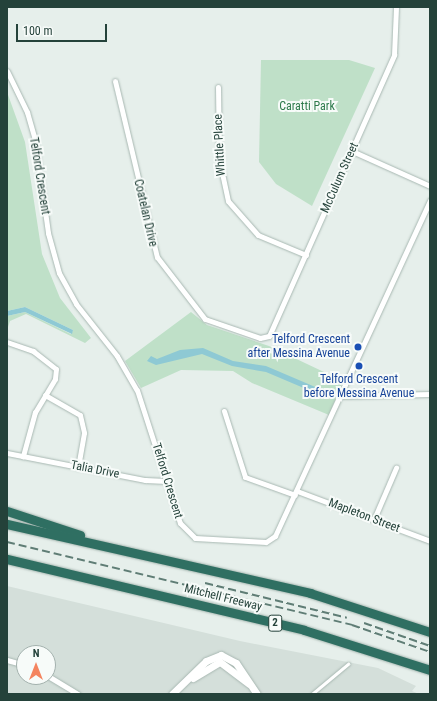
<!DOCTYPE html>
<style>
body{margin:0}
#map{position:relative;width:437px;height:701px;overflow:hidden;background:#e6efeb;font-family:"Roboto Condensed",sans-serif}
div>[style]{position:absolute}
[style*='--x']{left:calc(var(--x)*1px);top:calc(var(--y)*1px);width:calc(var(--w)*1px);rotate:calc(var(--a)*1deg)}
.built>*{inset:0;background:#d4dfda}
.green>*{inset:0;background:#bfe0c8}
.water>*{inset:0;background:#8ec9d4}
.roads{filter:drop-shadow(0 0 1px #a8b8b2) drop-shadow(0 0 1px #a8b8b2)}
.lane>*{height:2.5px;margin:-1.25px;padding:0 1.25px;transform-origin:1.25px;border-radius:1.25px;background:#fff}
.street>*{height:5px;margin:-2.5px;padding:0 2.5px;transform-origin:2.5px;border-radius:2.5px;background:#fff}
.secondary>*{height:7px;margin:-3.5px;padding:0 3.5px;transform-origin:3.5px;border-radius:3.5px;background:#fff}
.highway>*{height:9px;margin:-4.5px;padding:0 4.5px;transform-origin:4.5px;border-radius:4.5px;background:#2f6f62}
.rail>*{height:2px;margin-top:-1px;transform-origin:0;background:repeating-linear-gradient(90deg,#5f7d75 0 8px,transparent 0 12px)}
.dots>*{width:11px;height:11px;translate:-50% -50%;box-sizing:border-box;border:2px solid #f7fbf9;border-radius:50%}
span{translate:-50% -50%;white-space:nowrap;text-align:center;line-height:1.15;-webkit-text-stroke:4px #f7fbf9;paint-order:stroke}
.shield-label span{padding:1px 3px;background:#f7fbf9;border:1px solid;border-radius:3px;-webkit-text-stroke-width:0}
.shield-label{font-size:11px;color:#24423a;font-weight:700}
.park-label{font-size:12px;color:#2d7a4b}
.street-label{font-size:12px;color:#24423a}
.transit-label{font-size:12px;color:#164399}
.right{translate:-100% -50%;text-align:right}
.frame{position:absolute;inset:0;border:8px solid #24423a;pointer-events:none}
.north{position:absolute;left:16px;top:645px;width:40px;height:40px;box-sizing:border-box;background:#f7fbf9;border:1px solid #a3b1ad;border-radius:50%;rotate:0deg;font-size:11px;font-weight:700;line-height:16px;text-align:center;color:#24423a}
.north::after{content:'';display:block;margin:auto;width:14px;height:18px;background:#f4845f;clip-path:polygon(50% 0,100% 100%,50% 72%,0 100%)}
.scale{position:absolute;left:16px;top:24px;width:91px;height:18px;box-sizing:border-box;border:2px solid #24423a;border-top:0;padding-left:5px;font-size:12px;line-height:14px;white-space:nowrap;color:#24423a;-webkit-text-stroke:3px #f7fbf9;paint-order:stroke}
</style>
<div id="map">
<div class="built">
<div style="clip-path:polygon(evenodd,7px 586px,240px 641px,378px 668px,416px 686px,412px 691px,419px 694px,7px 694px,7px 586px,24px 653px,48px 653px,48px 677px,24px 677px,24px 653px)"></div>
</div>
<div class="green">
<div style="clip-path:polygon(261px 60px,349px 60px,375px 68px,312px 206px,276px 184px,259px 162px)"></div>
<div style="clip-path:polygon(7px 92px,25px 142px,42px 254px,60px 298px,91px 338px,85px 343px,26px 314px,10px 321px,7px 330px,7px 316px,25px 312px,71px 334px,73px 330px,25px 307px,7px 311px)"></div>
<div style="clip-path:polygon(191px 312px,207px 325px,269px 346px,343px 381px,329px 415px,252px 383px,233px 371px,181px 370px,141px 388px,125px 361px)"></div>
</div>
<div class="water">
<div style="clip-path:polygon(25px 307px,73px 330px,72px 334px,25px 312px,7px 316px,7px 311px)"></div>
<div style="clip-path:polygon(203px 348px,233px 361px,266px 366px,327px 392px,325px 397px,266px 372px,232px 366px,202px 354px,156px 365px,147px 361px,151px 356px,157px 359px,180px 350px)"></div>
</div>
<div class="roads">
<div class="lane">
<div style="--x:312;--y:694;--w:47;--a:-39.8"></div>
</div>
<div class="street">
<div style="--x:7;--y:71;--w:46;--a:64"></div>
<div style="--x:27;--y:112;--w:29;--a:74"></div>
<div style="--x:35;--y:140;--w:94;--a:82"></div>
<div style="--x:48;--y:233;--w:41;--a:74.6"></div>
<div style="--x:59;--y:273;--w:35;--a:61"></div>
<div style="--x:76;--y:304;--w:66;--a:51.7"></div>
<div style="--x:117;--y:356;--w:39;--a:60"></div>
<div style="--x:137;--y:390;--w:140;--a:72.1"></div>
<div style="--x:180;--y:523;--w:21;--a:45"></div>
<div style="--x:195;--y:538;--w:71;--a:3.2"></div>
<div style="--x:266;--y:542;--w:11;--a:-34"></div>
<div style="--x:275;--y:536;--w:370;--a:-65.2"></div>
<div style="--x:115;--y:81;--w:181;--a:76.6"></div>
<div style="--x:157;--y:257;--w:78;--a:52.3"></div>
<div style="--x:205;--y:319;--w:58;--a:19.1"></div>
<div style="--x:260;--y:338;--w:9;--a:-13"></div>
<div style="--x:269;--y:336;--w:308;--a:-66"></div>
<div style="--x:394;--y:55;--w:48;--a:-87.6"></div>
<div style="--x:218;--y:87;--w:72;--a:89.2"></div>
<div style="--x:219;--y:159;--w:43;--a:77.9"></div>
<div style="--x:228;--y:201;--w:45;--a:48.6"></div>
<div style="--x:258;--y:235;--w:52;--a:22.6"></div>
<div style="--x:352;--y:151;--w:85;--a:24.2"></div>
<div style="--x:7;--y:342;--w:28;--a:19"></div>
<div style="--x:33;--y:351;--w:29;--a:38"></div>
<div style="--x:56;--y:369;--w:10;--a:96"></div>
<div style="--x:55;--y:379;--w:39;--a:121"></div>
<div style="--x:35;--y:412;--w:46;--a:105.3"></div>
<div style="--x:45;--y:395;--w:40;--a:29.7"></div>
<div style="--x:80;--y:415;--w:18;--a:77"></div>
<div style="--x:84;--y:433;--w:35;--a:100"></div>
<div style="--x:341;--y:396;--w:89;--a:-1.3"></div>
<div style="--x:224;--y:411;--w:69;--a:72.3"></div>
<div style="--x:245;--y:477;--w:53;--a:19.8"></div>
<div style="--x:7;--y:453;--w:141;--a:11.1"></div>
<div style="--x:145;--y:480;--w:21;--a:3"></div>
<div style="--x:297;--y:491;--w:142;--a:20.6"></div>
<div style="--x:374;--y:519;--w:56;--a:-66.7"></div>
<div style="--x:7;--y:660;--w:18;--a:16"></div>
<div style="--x:48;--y:676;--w:35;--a:31"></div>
</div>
<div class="secondary">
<div style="--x:193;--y:678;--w:31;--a:-31"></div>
<div style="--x:220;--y:662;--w:36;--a:37"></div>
<div style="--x:172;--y:694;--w:47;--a:-44.1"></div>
<div style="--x:206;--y:661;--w:16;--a:-22"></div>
<div style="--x:221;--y:655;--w:17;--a:28"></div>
<div style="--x:236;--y:663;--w:37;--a:56"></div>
</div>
<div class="highway">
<div style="--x:7;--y:511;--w:77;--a:18.2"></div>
<div style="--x:7;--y:524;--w:311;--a:12.8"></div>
<div style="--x:310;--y:593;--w:126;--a:18"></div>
<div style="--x:7;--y:559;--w:305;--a:13.4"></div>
<div style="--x:304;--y:630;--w:132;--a:17.6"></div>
</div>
</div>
<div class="rail">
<div style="--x:7;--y:542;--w:355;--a:13.5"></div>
<div style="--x:352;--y:625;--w:83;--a:19.1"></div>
<div style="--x:205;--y:583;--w:146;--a:13.8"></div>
<div style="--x:364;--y:623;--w:70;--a:19.2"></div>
</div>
<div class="dots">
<div style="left:358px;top:347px;background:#1a4fb4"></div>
<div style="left:359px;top:366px;background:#1a4fb4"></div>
</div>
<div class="shield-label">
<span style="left:275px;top:623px">2</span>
</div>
<div class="park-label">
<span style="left:307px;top:107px">Caratti Park</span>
</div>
<div class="street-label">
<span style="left:220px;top:145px;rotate:-93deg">Whittle Place</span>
<span style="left:39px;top:176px;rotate:81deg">Telford Crescent</span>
<span style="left:340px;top:178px;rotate:-66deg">McCulum Street</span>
<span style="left:145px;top:213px;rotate:77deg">Coatelan Drive</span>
<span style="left:95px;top:470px;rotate:11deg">Talia Drive</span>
<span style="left:167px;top:481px;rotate:73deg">Telford Crescent</span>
<span style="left:364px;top:516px;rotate:21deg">Mapleton Street</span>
<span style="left:223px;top:598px;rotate:14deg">Mitchell Freeway</span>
</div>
<div class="transit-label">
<span class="right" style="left:350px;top:347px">Telford Crescent<br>after Messina Avenue</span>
<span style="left:359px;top:387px">Telford Crescent<br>before Messina Avenue</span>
</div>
<div class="frame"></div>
<div class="north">N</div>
<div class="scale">100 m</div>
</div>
